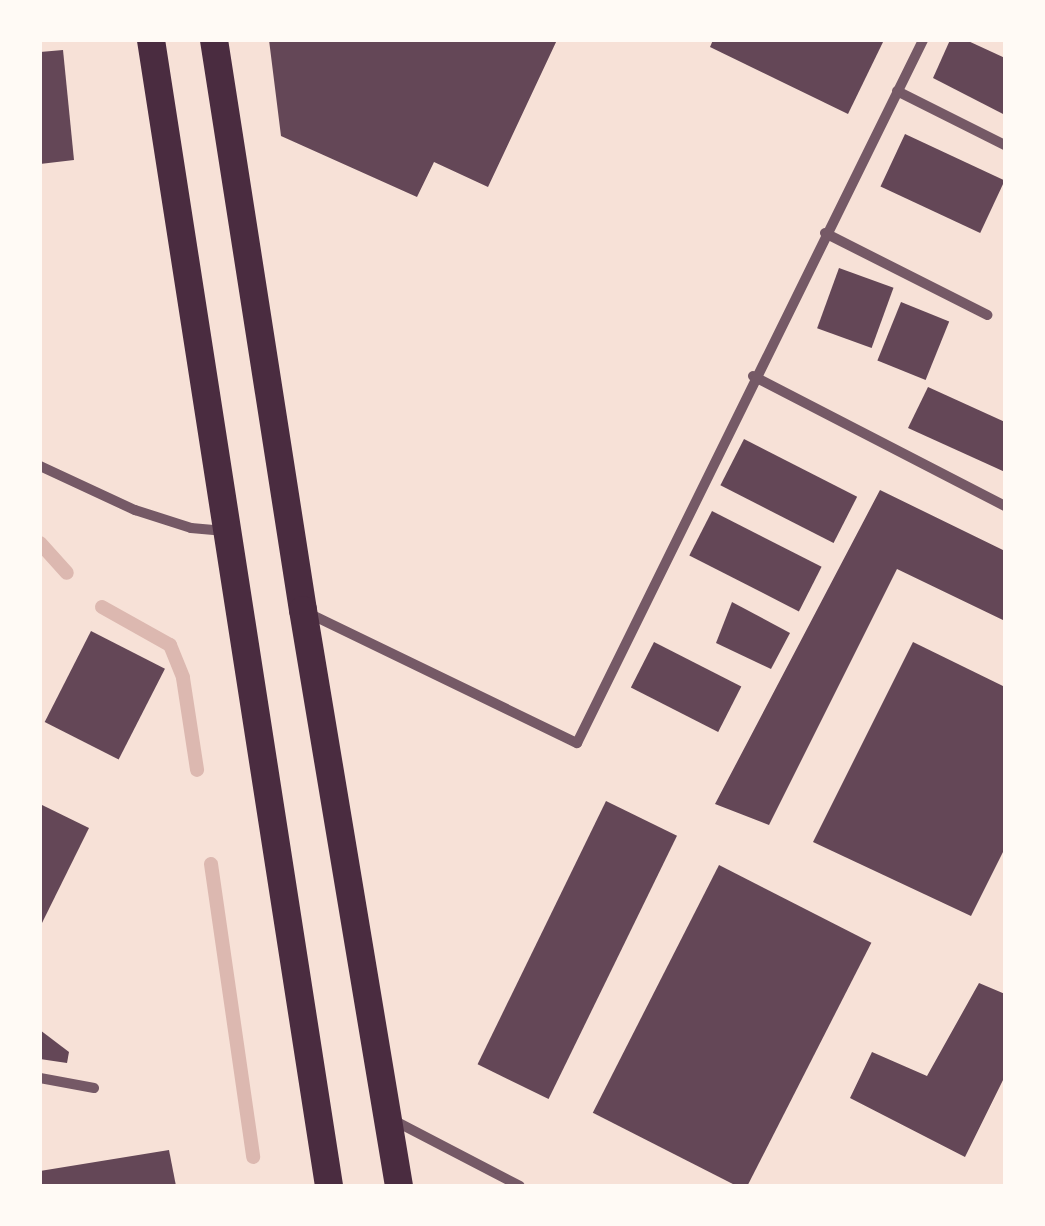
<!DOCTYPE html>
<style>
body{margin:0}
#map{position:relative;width:1045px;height:1226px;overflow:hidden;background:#f7e1d7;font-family:"Libre Baskerville",serif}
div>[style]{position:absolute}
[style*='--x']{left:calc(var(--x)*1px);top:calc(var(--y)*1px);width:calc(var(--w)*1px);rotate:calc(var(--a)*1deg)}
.stream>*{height:14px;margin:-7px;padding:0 7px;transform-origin:7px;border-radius:7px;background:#dcb8b0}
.building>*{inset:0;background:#644757;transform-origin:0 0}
.minor>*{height:10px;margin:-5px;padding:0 5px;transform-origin:5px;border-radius:5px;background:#755966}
.trunk>*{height:28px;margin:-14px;padding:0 14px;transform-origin:14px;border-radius:14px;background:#4a2c40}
span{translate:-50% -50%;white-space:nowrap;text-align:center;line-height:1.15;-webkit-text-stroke:8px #fffaf5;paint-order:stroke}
.frame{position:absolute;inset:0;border:42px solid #fffaf5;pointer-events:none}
</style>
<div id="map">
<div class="stream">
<div style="--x:40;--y:543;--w:40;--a:48"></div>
<div style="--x:102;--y:607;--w:78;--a:29.2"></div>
<div style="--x:170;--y:645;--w:35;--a:68"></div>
<div style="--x:183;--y:678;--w:93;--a:81.3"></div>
<div style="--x:211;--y:864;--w:296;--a:81.8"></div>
</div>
<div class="building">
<div style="clip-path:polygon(269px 40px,557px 40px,488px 187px,434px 162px,417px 197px,281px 136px)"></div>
<div style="clip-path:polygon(713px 40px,884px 40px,848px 114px,710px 47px)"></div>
<div style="clip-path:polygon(950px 40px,966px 40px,1005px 58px,1005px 115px,933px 78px)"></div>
<div style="clip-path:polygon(63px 50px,74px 160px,40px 164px,40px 52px)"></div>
<div style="left:905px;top:134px;width:110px;height:58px;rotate:25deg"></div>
<div style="left:839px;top:268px;width:58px;height:64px;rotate:20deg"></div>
<div style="left:901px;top:302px;width:52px;height:63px;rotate:22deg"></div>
<div style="clip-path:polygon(928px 387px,1005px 422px,1005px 472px,908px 428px)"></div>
<div style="left:744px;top:439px;width:127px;height:52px;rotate:27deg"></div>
<div style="clip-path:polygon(880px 490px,1005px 551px,1005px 621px,897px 569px,769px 825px,715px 804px)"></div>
<div style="left:712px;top:511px;width:123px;height:50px;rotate:27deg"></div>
<div style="clip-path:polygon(732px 602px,790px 633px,771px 669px,716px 643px)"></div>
<div style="left:91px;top:631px;width:83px;height:102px;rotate:27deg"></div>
<div style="left:654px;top:642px;width:98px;height:51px;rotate:27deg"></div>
<div style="clip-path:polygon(913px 642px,1005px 687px,1005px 848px,971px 916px,813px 842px)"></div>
<div style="left:606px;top:801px;width:79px;height:293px;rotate:26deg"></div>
<div style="clip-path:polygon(40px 804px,89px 828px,40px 927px)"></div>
<div style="left:719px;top:865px;width:171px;height:278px;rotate:27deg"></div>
<div style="clip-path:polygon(979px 983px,1005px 994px,1005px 1076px,965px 1157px,850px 1098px,872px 1052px,927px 1076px)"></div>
<div style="clip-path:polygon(40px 1030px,69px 1052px,67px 1063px,40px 1059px)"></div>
<div style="clip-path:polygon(169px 1150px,176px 1186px,40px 1186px,40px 1171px)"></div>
</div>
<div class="minor">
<div style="--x:897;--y:91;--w:121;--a:26.6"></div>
<div style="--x:825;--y:233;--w:182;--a:26.8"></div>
<div style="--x:753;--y:376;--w:284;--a:27.3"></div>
<div style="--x:40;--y:466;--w:105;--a:24.9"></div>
<div style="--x:135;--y:510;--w:59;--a:17.8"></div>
<div style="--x:191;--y:528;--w:34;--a:5"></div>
<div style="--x:308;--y:613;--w:299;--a:25.8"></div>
<div style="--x:577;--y:743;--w:784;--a:-63.79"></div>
<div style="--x:40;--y:1078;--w:55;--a:10.5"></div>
<div style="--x:393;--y:1120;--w:143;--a:27.5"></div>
</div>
<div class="trunk">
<div style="--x:151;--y:40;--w:1160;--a:81.17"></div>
<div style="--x:214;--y:40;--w:577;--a:81.13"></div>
<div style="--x:303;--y:610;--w:584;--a:80.54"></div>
</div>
<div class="frame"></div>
</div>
